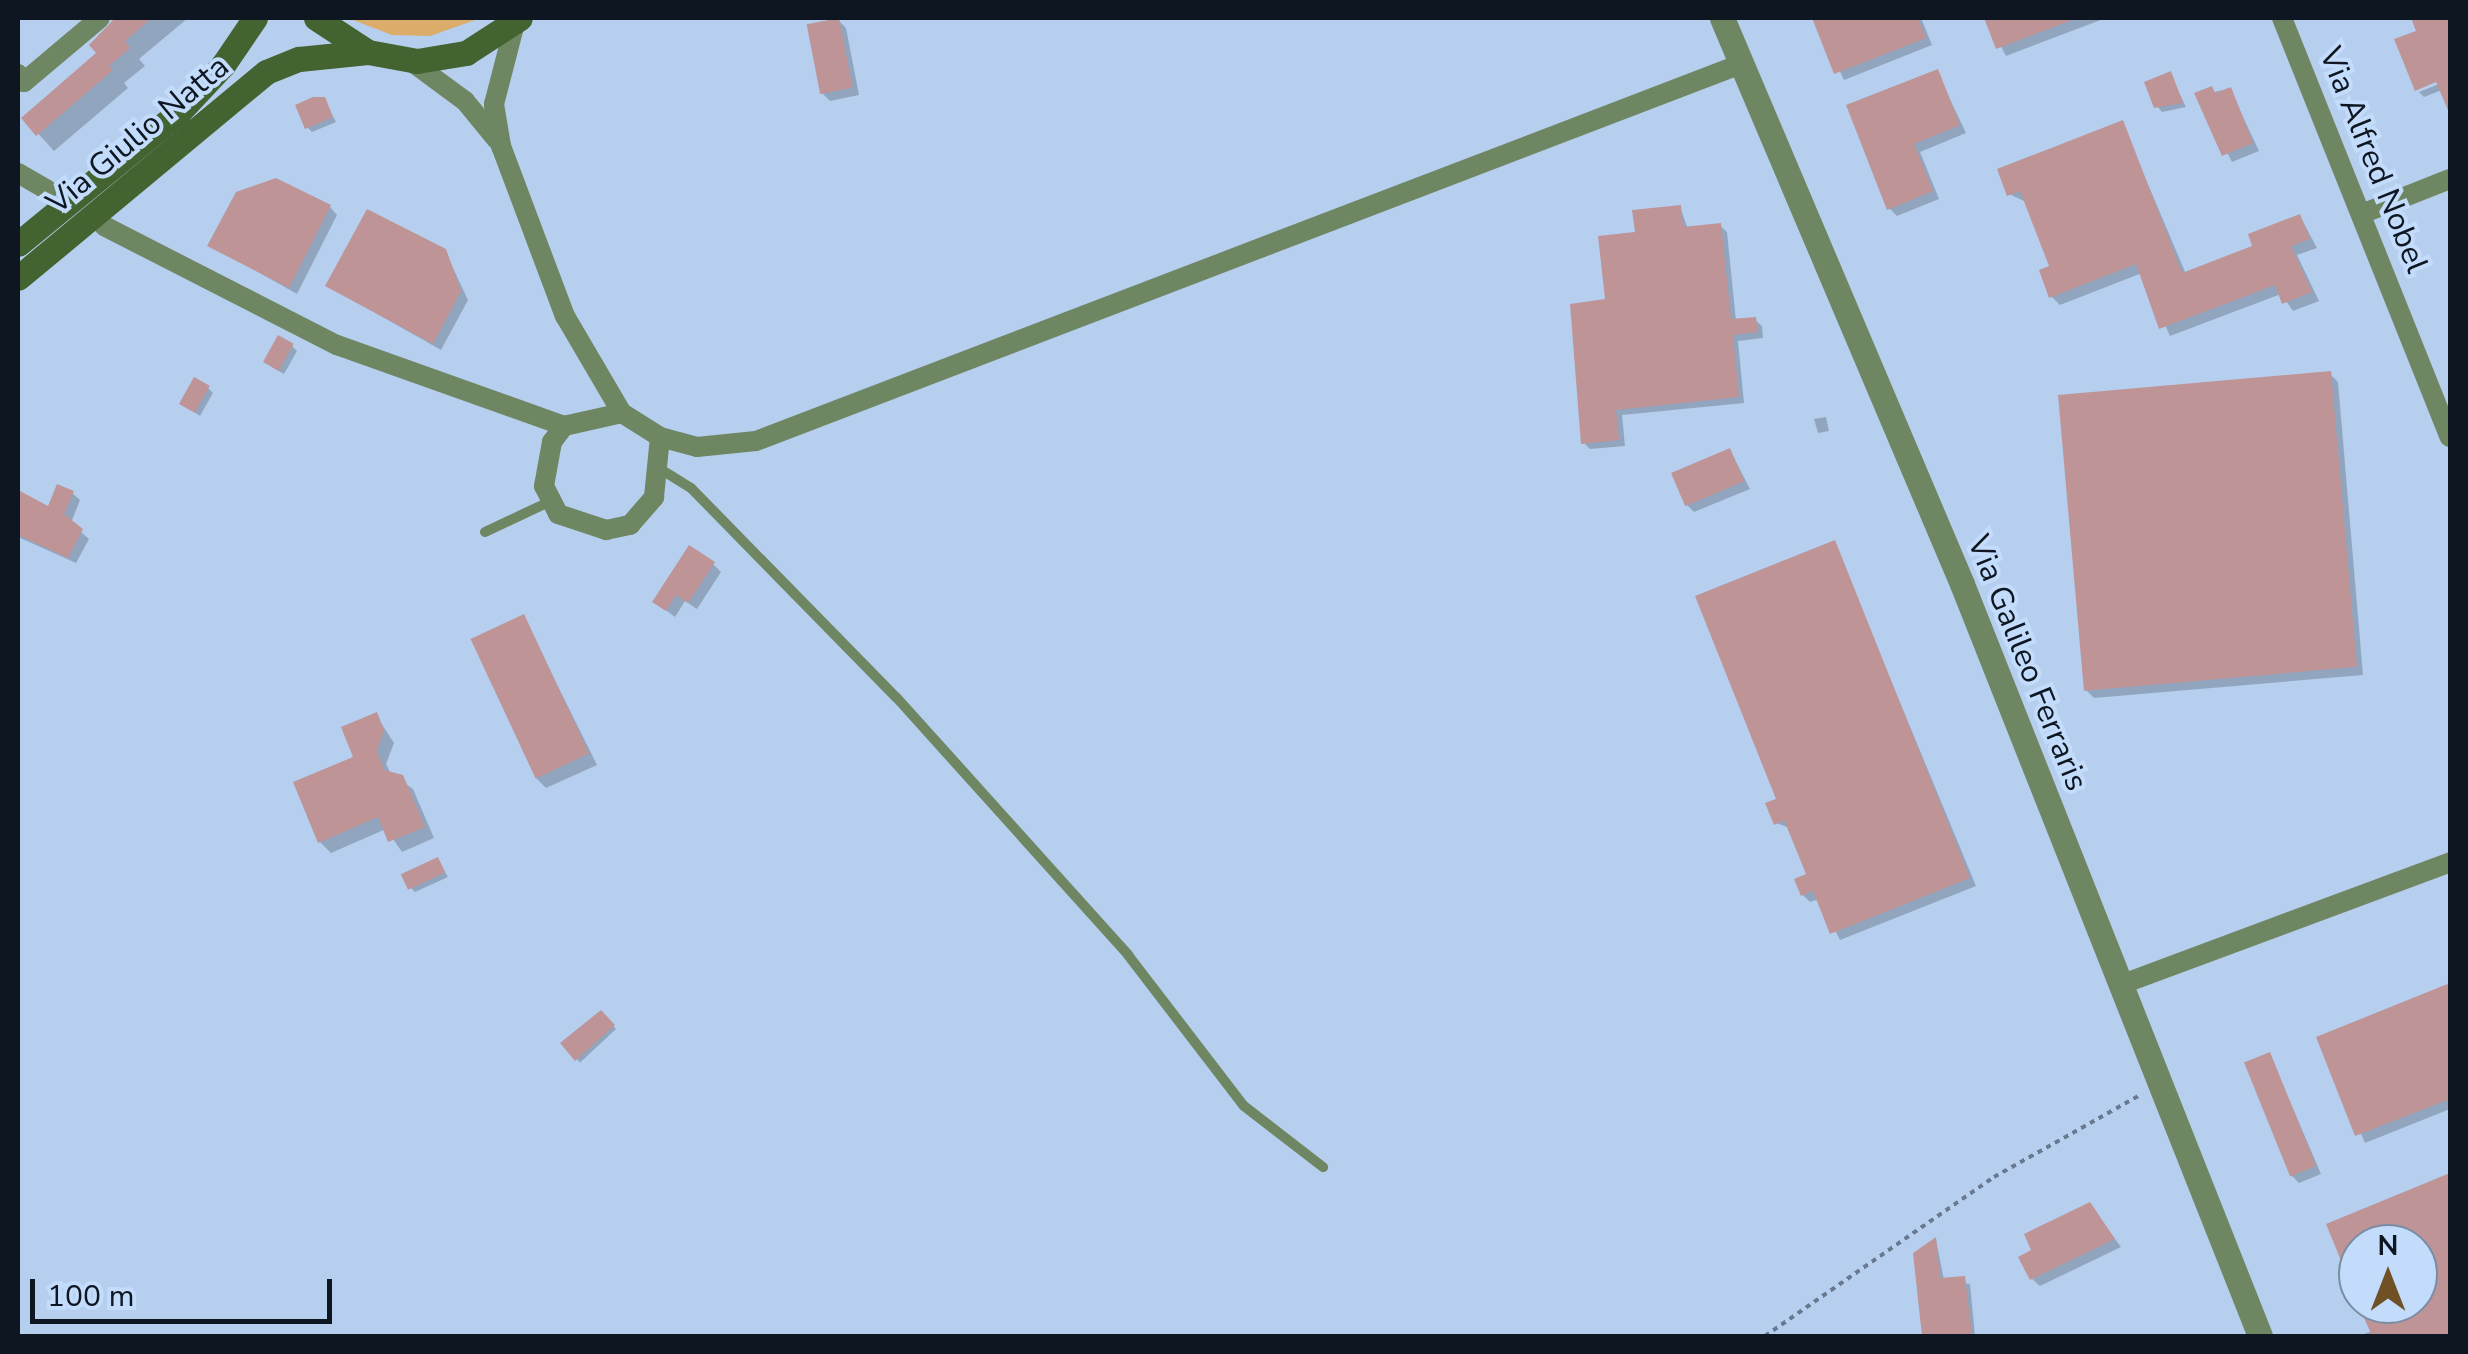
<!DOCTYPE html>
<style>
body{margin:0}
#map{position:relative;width:2468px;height:1354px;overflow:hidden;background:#b6cfee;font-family:"Nunito Sans",sans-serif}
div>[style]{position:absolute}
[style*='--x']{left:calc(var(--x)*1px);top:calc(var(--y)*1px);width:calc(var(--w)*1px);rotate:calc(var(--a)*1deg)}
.green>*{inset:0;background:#dbac6a}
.shadow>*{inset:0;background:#0003;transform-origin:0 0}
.building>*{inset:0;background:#be9497;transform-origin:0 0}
.path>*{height:4px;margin-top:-2px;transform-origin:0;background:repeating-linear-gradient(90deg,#697a90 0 5px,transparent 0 10px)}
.service>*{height:10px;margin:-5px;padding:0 5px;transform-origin:5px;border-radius:5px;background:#6f8663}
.minor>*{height:20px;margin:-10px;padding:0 10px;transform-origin:10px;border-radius:10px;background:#6f8663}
.tertiary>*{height:25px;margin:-12.5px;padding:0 12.5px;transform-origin:12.5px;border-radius:12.5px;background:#6f8663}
.secondary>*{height:25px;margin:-12.5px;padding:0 12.5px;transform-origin:12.5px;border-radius:12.5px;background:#436330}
span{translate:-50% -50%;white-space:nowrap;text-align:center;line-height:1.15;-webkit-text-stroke:8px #c3dcfb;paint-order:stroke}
.street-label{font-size:32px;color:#0e1621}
.frame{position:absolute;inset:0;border:20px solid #0e1621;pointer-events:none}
.north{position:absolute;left:2338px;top:1224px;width:100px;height:100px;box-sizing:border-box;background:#c3dcfb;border:2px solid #7b8da4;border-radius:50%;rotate:0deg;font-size:28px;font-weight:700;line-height:40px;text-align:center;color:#0e1621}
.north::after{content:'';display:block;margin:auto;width:35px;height:45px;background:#6f5125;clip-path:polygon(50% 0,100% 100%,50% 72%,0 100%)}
.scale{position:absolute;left:30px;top:1279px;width:302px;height:45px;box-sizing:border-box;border:5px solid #0e1621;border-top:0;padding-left:12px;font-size:30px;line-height:35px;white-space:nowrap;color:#0e1621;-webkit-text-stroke:8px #c3dcfb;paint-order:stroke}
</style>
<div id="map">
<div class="green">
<div style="clip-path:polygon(348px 18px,481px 18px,430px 36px,392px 35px)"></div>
</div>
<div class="shadow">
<div style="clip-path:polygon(123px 18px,188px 18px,139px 59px,145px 66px,124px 83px,128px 88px,54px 151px,24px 118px,100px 54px,93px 45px)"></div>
<div style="clip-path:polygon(1815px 18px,1921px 18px,1932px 45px,1844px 80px)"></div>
<div style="clip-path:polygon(1986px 18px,2106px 18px,2006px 56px)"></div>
<div style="clip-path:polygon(2413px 18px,2450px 18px,2450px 110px,2442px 90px,2424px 97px,2419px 92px,2449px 80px)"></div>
<div style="clip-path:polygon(838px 20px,846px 28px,859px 95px,830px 101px,822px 93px)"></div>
<div style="clip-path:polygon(1937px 72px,1966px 133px,1920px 152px,1939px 199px,1897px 216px,1889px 208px)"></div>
<div style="clip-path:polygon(2170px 74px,2186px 107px,2162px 112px,2157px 106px)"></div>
<div style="clip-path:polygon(2230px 89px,2259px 151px,2232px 162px,2197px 95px)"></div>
<div style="clip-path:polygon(324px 100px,336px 122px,312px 132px,307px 127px)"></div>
<div style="clip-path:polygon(2122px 123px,2186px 274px,2255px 247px,2300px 216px,2317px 248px,2297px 255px,2319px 301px,2293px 311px,2281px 294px,2170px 336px,2142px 273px,2060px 305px,2051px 296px,2053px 268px,2024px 201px,2009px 194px)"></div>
<div style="clip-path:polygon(330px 207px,337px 215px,297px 294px,210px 245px)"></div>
<div style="clip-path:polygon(1680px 207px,1688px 229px,1720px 226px,1727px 232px,1736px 321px,1755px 320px,1762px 326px,1763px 338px,1738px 341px,1744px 403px,1622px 415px,1625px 446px,1590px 449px,1583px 442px,1608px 301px,1637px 234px)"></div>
<div style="clip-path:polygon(445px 251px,468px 300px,441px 350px,328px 286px)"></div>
<div style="clip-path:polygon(292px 346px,297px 351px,284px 374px,270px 366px)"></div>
<div style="clip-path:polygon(2330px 374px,2338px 382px,2363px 675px,2094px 698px,2086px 690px)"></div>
<div style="clip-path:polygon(208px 388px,213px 393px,200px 416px,182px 404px)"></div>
<div style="clip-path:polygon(1814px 419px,1826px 417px,1829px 431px,1818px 433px)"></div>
<div style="clip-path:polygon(1730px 450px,1750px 489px,1694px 512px,1686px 504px)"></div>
<div style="clip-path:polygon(72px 493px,80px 500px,71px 523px,89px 539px,76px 563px,18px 537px,20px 494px,49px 509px)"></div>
<div style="clip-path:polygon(1834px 543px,1976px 886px,1840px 940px,1819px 899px,1810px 902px,1803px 895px,1809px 875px,1790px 828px,1776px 823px)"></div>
<div style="clip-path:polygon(713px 564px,721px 572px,697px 609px,685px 601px,675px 617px,655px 602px)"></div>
<div style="clip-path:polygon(523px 616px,597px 765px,546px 788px,535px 777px)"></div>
<div style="clip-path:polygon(376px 715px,394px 743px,386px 764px,391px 774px,413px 789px,434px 838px,402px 852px,386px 829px,331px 853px,320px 842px)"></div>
<div style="clip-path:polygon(438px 860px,448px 877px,415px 892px,410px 887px)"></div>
<div style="clip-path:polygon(2450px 986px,2450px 1109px,2365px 1143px,2319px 1038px)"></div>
<div style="left:601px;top:1013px;width:22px;height:49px;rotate:47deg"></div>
<div style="clip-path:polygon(2270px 1055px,2321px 1174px,2299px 1183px,2291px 1175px)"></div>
<div style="clip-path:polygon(2450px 1176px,2450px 1336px,2358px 1336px,2372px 1331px,2361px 1304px,2418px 1304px,2418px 1244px,2358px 1244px,2358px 1296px,2329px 1226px)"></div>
<div style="clip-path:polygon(2090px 1205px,2121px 1247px,2040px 1286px,2032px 1279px)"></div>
<div style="clip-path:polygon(1936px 1240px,1944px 1280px,1970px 1284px,1975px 1336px,1924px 1336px,1916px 1254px)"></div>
</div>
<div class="building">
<div style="clip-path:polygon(115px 18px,152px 18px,125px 41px,130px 48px,109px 66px,113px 70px,36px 136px,21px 118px,96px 53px,89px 45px)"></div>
<div style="left:839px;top:18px;width:71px;height:33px;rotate:79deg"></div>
<div style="clip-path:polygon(1812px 18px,1918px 18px,1926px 38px,1834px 74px)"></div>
<div style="clip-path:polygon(1984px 18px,2075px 18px,2075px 19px,1996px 49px)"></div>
<div style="clip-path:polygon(2411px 18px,2450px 18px,2450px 115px,2436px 82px,2415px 91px,2394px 39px,2416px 31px)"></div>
<div style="clip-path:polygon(1938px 69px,1960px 125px,1914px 144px,1933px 191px,1887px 210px,1846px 105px)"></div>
<div style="clip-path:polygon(2171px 71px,2183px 103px,2154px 108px,2144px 82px)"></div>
<div style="clip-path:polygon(2212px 86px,2215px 93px,2231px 87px,2253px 143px,2222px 156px,2194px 93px)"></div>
<div style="clip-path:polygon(313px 97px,325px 97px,333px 117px,305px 129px,295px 105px)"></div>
<div style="clip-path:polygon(2123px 120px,2182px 273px,2252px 246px,2248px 234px,2300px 214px,2310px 239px,2291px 246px,2312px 292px,2282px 304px,2275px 285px,2159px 329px,2136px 264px,2049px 298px,2039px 270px,2049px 266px,2020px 191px,2007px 196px,1997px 169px)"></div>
<div style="clip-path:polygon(276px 178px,331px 205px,289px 288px,207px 246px,236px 192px)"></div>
<div style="clip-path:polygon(1681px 205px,1683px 227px,1721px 223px,1731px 319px,1756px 317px,1758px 332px,1733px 335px,1739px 397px,1616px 410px,1619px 440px,1581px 444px,1570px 304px,1605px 299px,1598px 236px,1635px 232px,1632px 210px)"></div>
<div style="clip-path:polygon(367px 209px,446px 249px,461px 291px,433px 344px,325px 286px)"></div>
<div style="left:278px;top:335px;width:18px;height:31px;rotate:29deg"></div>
<div style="left:2331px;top:371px;width:297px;height:274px;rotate:85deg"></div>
<div style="left:194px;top:377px;width:18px;height:31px;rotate:29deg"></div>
<div style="left:1730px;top:448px;width:36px;height:64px;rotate:67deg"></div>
<div style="clip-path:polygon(57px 484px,74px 491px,64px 514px,83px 529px,68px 558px,18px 535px,18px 490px,48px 506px)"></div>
<div style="clip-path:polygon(1835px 540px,1970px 878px,1830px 934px,1813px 891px,1801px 896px,1794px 879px,1806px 874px,1784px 820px,1774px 825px,1765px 803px,1776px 799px,1695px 596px)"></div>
<div style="clip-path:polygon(689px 545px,715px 562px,688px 603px,676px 595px,666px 611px,652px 602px)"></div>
<div style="left:524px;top:614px;width:154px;height:59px;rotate:65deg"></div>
<div style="clip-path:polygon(377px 712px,384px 730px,377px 751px,384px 770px,403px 775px,425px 827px,388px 842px,378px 817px,318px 843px,293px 782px,353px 757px,341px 727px)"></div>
<div style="left:438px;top:857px;width:17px;height:41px;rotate:65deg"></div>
<div style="clip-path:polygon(2450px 983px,2450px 1099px,2355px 1136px,2316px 1037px)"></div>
<div style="clip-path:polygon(601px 1010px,615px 1025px,575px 1061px,560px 1043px)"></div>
<div style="left:2270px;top:1052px;width:123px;height:28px;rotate:68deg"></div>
<div style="clip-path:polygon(2450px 1173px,2450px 1336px,2372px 1336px,2358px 1304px,2418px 1304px,2418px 1244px,2358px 1244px,2358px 1302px,2326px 1224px)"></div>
<div style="clip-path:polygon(2090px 1202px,2115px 1239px,2030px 1280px,2018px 1257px,2031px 1250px,2024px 1234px)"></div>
<div style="clip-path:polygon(1936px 1237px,1940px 1278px,1965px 1276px,1972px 1336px,1922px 1336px,1913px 1253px)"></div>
</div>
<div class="path">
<div style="--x:1765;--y:1336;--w:279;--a:-34.8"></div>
<div style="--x:1994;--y:1177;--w:170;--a:-29.3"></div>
</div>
<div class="service">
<div style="--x:662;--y:470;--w:34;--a:32"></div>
<div style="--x:691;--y:488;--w:294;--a:45.6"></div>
<div style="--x:897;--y:698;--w:346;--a:48"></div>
<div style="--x:1128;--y:955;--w:190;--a:52.5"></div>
<div style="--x:1244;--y:1106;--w:100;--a:37.7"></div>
<div style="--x:485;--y:532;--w:73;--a:-25.2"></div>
</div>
<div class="minor">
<div style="--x:2282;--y:18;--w:451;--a:68.2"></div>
<div style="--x:515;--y:23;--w:84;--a:104.5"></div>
<div style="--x:494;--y:104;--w:43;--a:80.5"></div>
<div style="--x:501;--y:146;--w:182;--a:69.4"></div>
<div style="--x:565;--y:316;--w:113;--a:59.6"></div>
<div style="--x:622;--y:413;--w:45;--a:32.3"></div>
<div style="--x:660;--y:437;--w:38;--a:15"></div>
<div style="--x:697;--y:447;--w:59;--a:-5.8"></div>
<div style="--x:756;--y:441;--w:1055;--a:-20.94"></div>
<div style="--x:408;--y:59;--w:71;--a:36.4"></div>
<div style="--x:465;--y:101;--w:50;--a:50.6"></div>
<div style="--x:18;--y:74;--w:10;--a:53"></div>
<div style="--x:24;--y:82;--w:99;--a:-40.1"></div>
<div style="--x:18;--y:173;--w:34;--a:30"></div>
<div style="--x:2364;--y:213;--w:92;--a:-21.6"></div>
<div style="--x:104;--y:226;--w:262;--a:27.1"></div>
<div style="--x:337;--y:345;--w:241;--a:19.6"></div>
<div style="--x:622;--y:413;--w:59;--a:167.4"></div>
<div style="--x:564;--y:426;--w:20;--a:127"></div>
<div style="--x:552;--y:442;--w:45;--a:100.3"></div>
<div style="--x:544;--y:486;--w:31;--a:63"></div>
<div style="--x:558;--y:514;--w:51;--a:18.4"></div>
<div style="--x:606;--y:530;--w:25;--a:-12"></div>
<div style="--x:630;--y:525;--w:37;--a:-49"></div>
<div style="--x:654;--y:497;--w:60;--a:-84.3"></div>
<div style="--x:2120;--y:985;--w:352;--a:-20.4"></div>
</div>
<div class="tertiary">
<div style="--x:1722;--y:18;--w:615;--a:67.02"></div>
<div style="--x:1962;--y:584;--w:809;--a:68.38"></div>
</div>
<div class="secondary">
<div style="--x:316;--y:18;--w:62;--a:33.2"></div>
<div style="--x:368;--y:52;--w:50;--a:10.4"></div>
<div style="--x:417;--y:61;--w:50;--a:-9.3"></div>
<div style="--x:466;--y:53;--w:64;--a:-32.9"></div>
<div style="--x:18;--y:244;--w:208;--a:-39.3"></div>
<div style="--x:179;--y:112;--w:64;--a:-46.9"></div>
<div style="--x:223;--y:65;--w:57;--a:-55.8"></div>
<div style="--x:18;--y:278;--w:322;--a:-39.7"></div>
<div style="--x:266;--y:72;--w:35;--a:-22"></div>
<div style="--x:299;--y:59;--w:69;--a:-5.8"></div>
</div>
<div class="street-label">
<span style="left:138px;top:135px;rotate:-40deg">Via Giulio Natta</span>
<span style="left:2373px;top:160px;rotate:68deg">Via Alfred Nobel</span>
<span style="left:2027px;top:663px;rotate:68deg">Via Galileo Ferraris</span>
</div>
<div class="frame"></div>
<div class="north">N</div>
<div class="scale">100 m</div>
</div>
